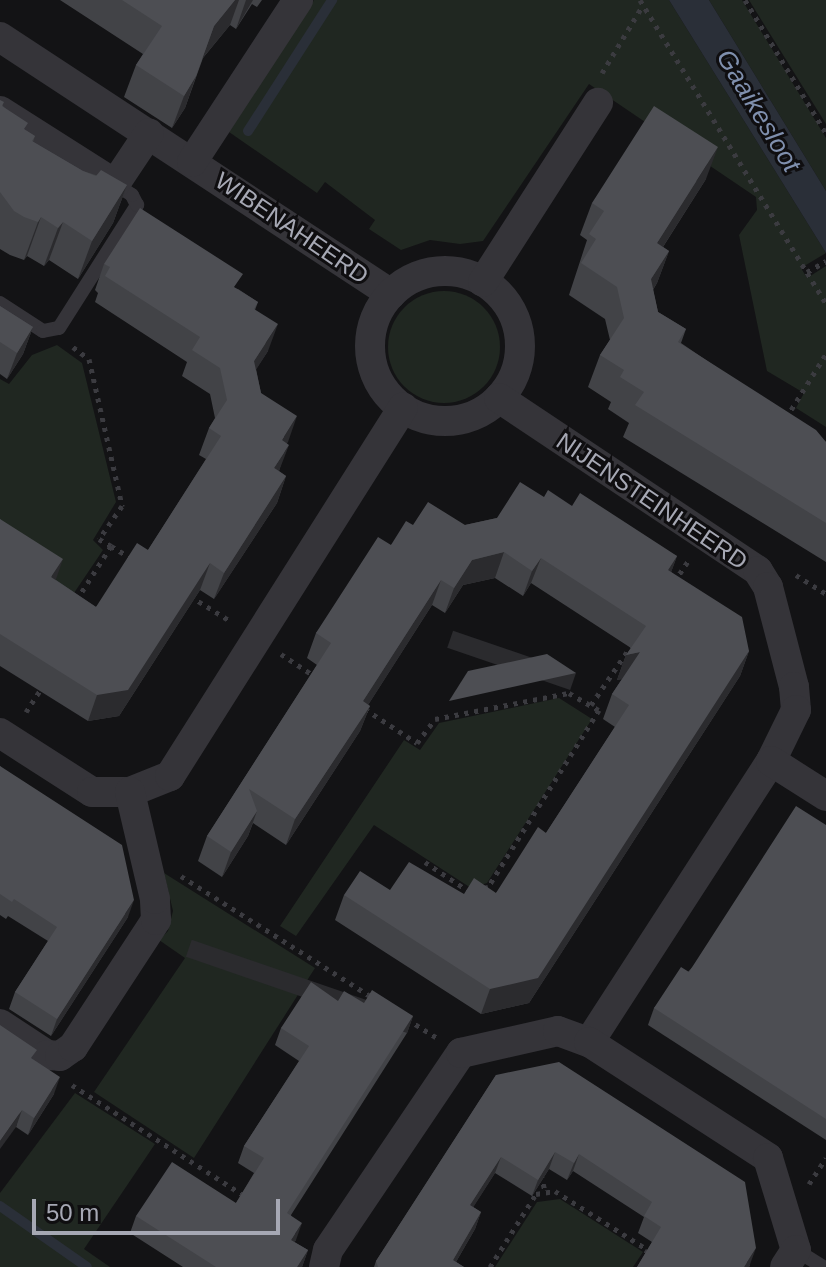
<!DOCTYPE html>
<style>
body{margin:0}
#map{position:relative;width:826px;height:1267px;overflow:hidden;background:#131315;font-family:Arial,sans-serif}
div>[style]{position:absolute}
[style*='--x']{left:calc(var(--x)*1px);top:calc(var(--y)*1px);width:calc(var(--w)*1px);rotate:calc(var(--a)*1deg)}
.green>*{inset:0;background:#202721}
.round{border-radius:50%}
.water>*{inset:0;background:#2a2f38}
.stream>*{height:10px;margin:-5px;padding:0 5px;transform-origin:5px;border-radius:5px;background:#2a2f38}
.path>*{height:5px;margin-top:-2.5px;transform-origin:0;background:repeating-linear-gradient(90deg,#3b3b40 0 4px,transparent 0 10px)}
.lane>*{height:14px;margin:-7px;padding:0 7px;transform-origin:7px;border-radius:7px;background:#353439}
.street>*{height:30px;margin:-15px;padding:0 15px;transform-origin:15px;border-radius:15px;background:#353439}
.street>.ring{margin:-15px;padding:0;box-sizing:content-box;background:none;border:30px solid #353439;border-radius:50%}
.wall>*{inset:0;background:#424347}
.shaded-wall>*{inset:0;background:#2b2b2e;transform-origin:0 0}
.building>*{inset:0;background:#4d4e53}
span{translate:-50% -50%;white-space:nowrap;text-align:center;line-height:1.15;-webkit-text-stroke:6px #0f0e10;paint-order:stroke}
.street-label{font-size:24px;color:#a6a8b4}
.water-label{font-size:26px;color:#7f8fad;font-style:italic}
.scale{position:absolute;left:32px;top:1199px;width:248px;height:36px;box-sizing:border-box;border:4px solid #a6a8b4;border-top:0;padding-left:10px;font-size:24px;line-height:28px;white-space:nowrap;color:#a6a8b4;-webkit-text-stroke:6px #0f0e10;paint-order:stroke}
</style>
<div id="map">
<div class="green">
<div style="clip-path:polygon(314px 0,669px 0,826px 253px,801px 268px,807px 278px,826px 266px,826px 427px,796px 408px,804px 393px,767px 371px,739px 235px,757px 210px,756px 197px,589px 84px,483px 241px,460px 244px,430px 240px,401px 250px,369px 229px,375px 220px,325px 182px,317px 193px,229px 132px)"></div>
<div style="clip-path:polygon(709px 0,742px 0,826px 138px,826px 191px)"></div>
<div style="clip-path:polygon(749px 0,826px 0,826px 124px,757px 13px)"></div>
<div class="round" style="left:388px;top:291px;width:112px;height:112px"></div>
<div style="clip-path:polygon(57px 345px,82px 363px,116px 502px,93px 540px,103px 550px,72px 596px,0 547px,0 379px,9px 384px,32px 355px)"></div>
<div style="clip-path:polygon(559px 698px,592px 719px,487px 883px,471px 888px,374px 825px,296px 936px,280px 926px,404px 740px,420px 750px,439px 723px)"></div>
<div style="clip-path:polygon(164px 873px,315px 968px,194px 1158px,94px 1092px,185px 958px,159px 940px,168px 931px,173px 911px)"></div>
<div style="clip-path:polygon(75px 1093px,155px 1144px,84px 1249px,110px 1267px,0 1267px,0 1193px)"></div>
<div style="clip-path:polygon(560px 1199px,643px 1252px,633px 1267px,495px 1267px,537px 1202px)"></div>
</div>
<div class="water">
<div style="clip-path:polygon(669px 0,709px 0,826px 191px,826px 253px)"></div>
</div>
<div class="stream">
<div style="--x:248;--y:131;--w:156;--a:-57.3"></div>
<div style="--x:0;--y:1206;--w:106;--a:35"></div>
</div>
<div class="path">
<div style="--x:640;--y:0;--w:356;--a:58.5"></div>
<div style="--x:745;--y:0;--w:156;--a:58.7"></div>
<div style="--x:602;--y:73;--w:79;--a:-58.9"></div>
<div style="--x:807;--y:272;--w:22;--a:-30"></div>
<div style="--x:73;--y:347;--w:20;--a:37"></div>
<div style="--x:89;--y:359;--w:151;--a:77.3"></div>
<div style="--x:122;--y:506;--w:40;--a:124.9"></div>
<div style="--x:99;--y:539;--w:14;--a:30"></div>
<div style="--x:111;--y:546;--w:65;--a:122.5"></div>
<div style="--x:786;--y:418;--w:75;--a:-58"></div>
<div style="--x:111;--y:546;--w:27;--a:31"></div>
<div style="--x:796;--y:575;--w:36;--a:32"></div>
<div style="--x:674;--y:582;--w:27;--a:-56"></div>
<div style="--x:190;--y:596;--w:49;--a:31.8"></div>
<div style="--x:281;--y:654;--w:42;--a:33.3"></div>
<div style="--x:591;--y:705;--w:75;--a:-55.9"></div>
<div style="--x:365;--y:709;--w:62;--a:33.2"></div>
<div style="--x:417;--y:743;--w:30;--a:-53"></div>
<div style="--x:435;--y:719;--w:136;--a:-11"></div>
<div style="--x:569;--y:693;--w:34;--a:30"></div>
<div style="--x:599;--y:710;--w:209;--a:122.1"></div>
<div style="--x:488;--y:887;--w:4;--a:166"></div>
<div style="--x:26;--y:712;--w:30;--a:-57"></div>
<div style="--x:425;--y:862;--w:54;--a:33.7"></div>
<div style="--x:181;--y:876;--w:226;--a:32.4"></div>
<div style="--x:407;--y:1019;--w:34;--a:32"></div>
<div style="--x:72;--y:1085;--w:206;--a:32.7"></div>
<div style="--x:541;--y:1174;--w:18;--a:77"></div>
<div style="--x:809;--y:1184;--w:31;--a:-57"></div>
<div style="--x:490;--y:1267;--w:86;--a:-57.8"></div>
<div style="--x:536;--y:1194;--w:19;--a:-9"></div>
<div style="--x:555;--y:1191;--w:110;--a:32.4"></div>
<div style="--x:648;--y:1250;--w:4;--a:124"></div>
</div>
<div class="lane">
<div style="--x:0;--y:303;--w:51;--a:33.1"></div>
<div style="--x:43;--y:331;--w:16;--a:-11"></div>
<div style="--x:59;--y:328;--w:146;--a:-57.6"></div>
<div style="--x:137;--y:205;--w:11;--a:-117"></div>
<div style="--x:132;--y:195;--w:20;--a:-147"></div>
<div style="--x:796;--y:1250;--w:32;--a:32"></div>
</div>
<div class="street">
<div style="--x:0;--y:37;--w:468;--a:33.3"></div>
<div style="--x:0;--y:111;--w:136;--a:32.4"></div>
<div style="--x:115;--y:184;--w:61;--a:-56.3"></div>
<div style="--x:192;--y:162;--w:194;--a:-56.8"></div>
<div class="ring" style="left:370px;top:271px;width:120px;height:120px"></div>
<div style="--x:483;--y:282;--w:213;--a:-57.3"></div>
<div style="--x:499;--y:398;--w:311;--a:33.7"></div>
<div style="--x:758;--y:571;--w:19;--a:58"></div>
<div style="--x:768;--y:587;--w:103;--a:75.4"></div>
<div style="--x:794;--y:687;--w:23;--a:85"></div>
<div style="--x:796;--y:710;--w:57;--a:116.1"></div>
<div style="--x:771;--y:761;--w:335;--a:122.9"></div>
<div style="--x:0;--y:733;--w:109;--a:32.7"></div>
<div style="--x:92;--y:792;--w:38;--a:0"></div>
<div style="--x:130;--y:792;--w:43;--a:-21.8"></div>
<div style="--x:170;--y:776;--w:436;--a:-57.7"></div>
<div style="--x:771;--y:761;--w:65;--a:32.5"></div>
<div style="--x:0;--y:1024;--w:56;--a:33.4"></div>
<div style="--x:47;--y:1055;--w:13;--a:4"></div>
<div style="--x:60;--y:1056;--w:16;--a:-35"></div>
<div style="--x:73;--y:1047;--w:152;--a:-56.8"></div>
<div style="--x:156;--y:920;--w:21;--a:-93"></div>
<div style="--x:155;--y:899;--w:110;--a:-103.2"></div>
<div style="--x:324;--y:1267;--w:17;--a:-77"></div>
<div style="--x:328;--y:1250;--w:238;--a:-56"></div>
<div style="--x:461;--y:1053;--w:99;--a:-12.8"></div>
<div style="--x:558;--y:1031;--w:33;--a:20"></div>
<div style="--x:589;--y:1042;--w:213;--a:32.9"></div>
<div style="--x:768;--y:1158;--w:96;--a:73.1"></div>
<div style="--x:796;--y:1250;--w:20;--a:123"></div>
</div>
<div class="wall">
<div style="clip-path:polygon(60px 0,262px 0,257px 7px,252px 4px,236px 29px,230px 25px,203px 58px,185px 108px,172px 128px,124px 97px,136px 65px,143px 54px)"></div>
<div style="clip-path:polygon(0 100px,3px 106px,25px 130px,35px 136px,33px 142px,83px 171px,127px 185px,113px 223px,78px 279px,49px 260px,44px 266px,27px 256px,24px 260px,10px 255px,0 249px)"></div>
<div style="clip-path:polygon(706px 179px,663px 247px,669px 251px,657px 283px,653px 290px,658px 312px,686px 329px,681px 343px,826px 442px,826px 562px,623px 437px,629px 423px,608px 409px,611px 402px,588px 387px,600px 355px,610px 340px,605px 319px,569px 295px,587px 240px,580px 235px,592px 203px)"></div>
<div style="clip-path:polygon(104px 264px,238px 289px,258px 302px,255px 310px,268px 351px,256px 369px,261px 393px,287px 443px,279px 471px,286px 476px,277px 503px,214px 599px,200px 590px,119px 716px,88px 721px,0 666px,0 519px,56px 580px,96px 607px,148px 550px,206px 459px,199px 455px,209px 428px,215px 418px,210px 394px,182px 376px,187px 362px,95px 302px,98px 293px,95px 290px)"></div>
<div style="clip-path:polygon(0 306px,33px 327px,23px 354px,7px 379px,0 374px)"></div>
<div style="clip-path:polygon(544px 497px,572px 506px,677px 556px,671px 572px,749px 651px,740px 676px,529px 1003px,481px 1014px,335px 920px,344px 895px,390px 890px,464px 894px,496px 893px,546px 833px,615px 727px,603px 719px,612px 694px,622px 679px,617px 680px,626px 655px,631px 648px,531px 583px,523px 596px,495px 578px,463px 585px,445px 613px,432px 605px,368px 705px,370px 706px,360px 731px,286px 845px,253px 823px,248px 836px,222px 877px,198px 861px,207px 836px,317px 665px,307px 658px,316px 633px,391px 545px,413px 525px,465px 525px,497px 518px)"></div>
<div style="clip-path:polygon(0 766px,128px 917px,51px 1036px,9px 1009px,15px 992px,48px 941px,8px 916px,6px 919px,0 915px)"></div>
<div style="clip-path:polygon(826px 825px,826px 1140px,648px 1025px,654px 1008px)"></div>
<div style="clip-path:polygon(338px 1001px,364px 1003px,413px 1016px,407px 1033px,291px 1215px,296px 1240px,294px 1242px,308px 1250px,302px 1267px,183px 1267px,130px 1233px,136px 1216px,236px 1203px,254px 1173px,238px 1163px,244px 1146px,299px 1061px,275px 1045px,281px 1028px)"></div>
<div style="clip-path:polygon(33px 1060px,54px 1094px,28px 1135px,16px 1127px)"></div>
<div style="clip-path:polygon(496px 1075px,750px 1265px,749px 1267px,637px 1267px,652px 1242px,638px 1233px,644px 1217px,573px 1171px,567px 1180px,549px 1169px,532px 1196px,495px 1173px,473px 1207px,481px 1212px,475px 1229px,456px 1262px,464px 1267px,374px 1267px,376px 1261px)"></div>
</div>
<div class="shaded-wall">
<div style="clip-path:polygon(235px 0,239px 0,230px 25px,202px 59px,214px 26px)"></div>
<div style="clip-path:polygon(246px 0,253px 0,236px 29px)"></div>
<div style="clip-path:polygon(196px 76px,185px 108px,172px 128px,184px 96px)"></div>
<div style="clip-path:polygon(718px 147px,706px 179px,645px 275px,657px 243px)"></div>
<div style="clip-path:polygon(127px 185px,113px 223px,78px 279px,92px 241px)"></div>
<div style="clip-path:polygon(41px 217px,27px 256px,24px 260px,38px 222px)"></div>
<div style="clip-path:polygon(63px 222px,49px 260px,44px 266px,58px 228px)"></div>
<div style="clip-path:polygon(669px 251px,657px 283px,639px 311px,651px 279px)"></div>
<div style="clip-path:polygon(278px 324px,268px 351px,245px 387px,254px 361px)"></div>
<div style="clip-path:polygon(33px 327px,23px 354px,7px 379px,17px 353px)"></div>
<div style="clip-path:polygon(297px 416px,288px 442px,272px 466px,282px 440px)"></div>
<div style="clip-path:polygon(289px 445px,279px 471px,274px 468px)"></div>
<div style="clip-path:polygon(286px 476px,277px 503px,214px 599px,224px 573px)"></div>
<div style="clip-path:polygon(504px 552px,495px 578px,463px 585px,445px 613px,454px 588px,472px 560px)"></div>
<div style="clip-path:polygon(677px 556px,668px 581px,668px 570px)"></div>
<div style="clip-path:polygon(541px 558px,531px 583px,523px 596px,532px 571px)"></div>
<div style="clip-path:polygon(63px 559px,54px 585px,51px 577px)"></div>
<div style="clip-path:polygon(210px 563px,200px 590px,119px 716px,88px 721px,97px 695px)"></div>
<div style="clip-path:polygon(441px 580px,432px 605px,354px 727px,363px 701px)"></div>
<div style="clip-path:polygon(749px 651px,740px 676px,529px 1003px,481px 1014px,490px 989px)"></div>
<div style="clip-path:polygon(640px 652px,631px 677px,617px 680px,626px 655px)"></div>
<div style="left:576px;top:673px;width:18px;height:130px;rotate:109deg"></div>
<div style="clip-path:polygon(370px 706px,360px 731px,286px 845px,295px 819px)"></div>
<div style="clip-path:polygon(257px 811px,248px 836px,222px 877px,231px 852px)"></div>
<div style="clip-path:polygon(134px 900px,128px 917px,51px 1036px,57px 1019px)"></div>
<div style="left:413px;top:1016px;width:18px;height:234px;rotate:109deg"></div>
<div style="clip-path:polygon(60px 1077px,54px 1094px,28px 1135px,34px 1118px)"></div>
<div style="clip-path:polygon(22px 1110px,16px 1127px,0 1149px,0 1141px)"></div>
<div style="clip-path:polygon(555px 1152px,549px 1169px,532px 1196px,538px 1180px)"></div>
<div style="clip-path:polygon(579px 1154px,573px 1171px,567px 1180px,574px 1163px)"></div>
<div style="clip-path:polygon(501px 1157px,495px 1173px,464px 1222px,470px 1205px)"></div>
<div style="clip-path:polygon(481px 1212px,475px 1229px,453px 1267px,453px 1260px)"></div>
<div style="clip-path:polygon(302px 1223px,296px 1240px,285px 1257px,291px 1240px)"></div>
<div style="clip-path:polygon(756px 1248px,749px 1267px,744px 1267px)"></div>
<div style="clip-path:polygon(308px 1250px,302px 1267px,297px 1267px)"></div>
</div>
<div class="building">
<div style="clip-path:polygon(122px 0,235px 0,214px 26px,196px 76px,184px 96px,136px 65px,162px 26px)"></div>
<div style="clip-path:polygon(0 100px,4px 102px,2px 106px,28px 123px,24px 129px,35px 136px,32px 141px,83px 171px,96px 176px,101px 170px,127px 185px,92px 241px,63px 222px,58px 228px,41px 217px,38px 222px,24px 217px,14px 211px,0 192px)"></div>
<div style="clip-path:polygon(654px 106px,718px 147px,657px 243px,669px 251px,651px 279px,658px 312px,686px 329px,678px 342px,816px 430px,826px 442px,826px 523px,635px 405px,644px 392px,620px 377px,624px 370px,600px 355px,624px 318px,617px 287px,581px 263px,596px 239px,589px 234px,604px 211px,592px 203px)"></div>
<div style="clip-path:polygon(140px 208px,243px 274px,234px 287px,258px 302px,254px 309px,278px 324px,254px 361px,261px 393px,297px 416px,282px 440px,289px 445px,274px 468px,286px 476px,224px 573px,210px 563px,128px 690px,97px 695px,0 634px,0 519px,63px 559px,51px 577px,96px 607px,137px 543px,148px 550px,221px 436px,209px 428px,227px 400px,220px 368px,192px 350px,200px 337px,105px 276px,110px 267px,104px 264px)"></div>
<div style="clip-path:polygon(0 306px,33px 327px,17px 353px,0 342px)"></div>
<div style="clip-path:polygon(520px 482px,544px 497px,548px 490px,572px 506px,580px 493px,677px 556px,668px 570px,742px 617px,749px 651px,538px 978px,490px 989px,344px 895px,360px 871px,390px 890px,409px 862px,464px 894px,474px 878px,496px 893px,538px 827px,546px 833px,629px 705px,612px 694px,640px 652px,626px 655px,646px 626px,541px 558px,532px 571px,504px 552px,472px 560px,454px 588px,441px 580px,363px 701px,370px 706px,295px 819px,249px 789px,257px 811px,231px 852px,207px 836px,331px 643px,316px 633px,378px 537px,391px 545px,406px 521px,413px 525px,428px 502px,465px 525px,497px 518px)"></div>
<div style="clip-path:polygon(547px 654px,576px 673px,449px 701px,468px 671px)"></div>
<div style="clip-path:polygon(0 766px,122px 845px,134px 900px,57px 1019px,15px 992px,57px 927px,14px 899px,12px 902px,0 894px)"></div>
<div style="clip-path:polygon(796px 806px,826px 825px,826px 1119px,654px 1008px,681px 967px,689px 972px)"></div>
<div style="clip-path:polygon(311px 982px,338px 1001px,344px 991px,364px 1003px,372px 990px,413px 1016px,287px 1213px,302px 1223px,291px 1240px,308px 1250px,297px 1267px,216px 1267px,136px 1216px,172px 1162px,236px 1203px,264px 1158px,244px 1146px,309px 1046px,281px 1028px)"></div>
<div style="clip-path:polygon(0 1025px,37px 1050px,31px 1058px,60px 1077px,34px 1118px,22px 1110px,0 1141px)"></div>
<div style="clip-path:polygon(559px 1062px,745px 1182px,756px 1248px,744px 1267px,637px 1267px,661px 1227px,644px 1216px,652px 1202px,579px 1154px,574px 1163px,555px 1152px,538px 1180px,501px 1157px,470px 1205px,481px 1212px,453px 1260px,464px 1267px,378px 1267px,376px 1261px,496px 1075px)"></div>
</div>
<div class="street-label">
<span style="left:292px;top:228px;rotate:34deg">WIBENAHEERD</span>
<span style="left:652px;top:501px;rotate:34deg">NIJENSTEINHEERD</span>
</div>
<div class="water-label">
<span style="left:758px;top:111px;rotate:59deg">Gaaikesloot</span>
</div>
<div class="scale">50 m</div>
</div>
